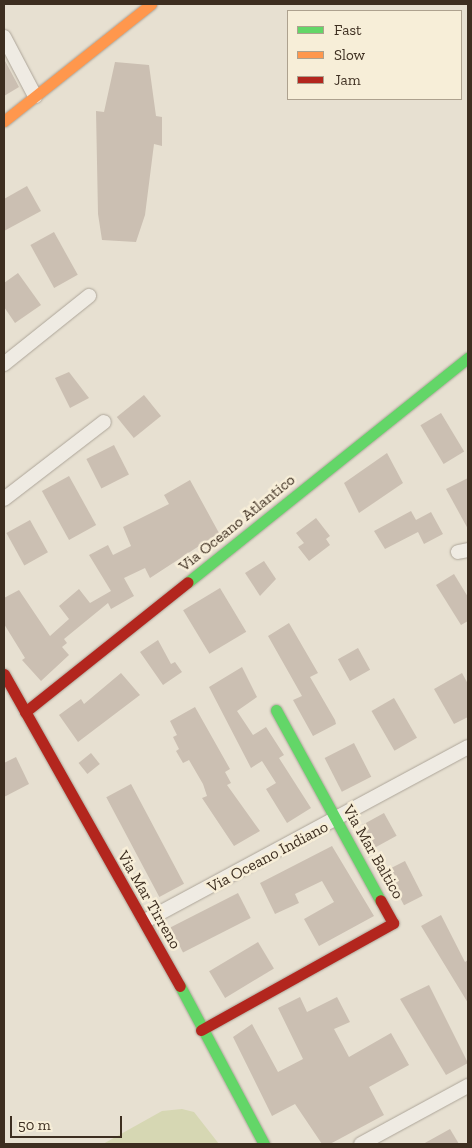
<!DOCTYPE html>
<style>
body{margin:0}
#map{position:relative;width:472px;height:1148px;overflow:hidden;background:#e7e0d1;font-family:"Zilla Slab",serif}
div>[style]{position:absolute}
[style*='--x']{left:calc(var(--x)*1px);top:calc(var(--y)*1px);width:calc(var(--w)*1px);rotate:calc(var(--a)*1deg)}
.green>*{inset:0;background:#d6d7b3}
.building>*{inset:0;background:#cbbfb2;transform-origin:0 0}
.roads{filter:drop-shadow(0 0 1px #ada599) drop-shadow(0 0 1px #ada599)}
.street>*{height:14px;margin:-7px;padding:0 7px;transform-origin:7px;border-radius:7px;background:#efebe3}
.fast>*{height:11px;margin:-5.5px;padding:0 5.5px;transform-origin:5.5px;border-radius:5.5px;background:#63d668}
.slow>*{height:11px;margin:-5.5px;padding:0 5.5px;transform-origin:5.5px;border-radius:5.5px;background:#ff974d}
.jam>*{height:11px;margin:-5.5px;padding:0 5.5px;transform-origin:5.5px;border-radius:5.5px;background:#b3261e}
span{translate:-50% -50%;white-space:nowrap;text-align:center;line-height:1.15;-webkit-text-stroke:5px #f7eed8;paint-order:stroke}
.street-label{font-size:16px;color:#3d2e20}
.frame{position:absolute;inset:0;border:5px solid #3d2e20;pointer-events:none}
.legend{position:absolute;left:287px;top:10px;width:175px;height:90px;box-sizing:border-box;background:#f7eed8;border:1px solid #ada18e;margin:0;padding:6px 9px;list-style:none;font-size:15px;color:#3d2e20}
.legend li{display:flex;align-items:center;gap:10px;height:25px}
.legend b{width:25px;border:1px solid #ada18e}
.scale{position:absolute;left:10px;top:1116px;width:112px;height:22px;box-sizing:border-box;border:2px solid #3d2e20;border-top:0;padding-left:6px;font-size:15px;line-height:18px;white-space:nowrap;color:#3d2e20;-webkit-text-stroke:4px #f7eed8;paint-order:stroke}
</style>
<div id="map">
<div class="green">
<div style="clip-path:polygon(182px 1109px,194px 1112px,219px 1144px,103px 1144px,162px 1111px)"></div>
</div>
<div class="building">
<div style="clip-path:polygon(4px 59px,19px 87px,4px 96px)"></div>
<div style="clip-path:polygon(115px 62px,149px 65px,156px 116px,162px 117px,162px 146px,154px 144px,145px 215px,136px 242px,102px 240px,98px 214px,96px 111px,104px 112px)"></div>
<div style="clip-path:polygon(27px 186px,41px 211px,4px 231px,4px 199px)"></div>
<div style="left:54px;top:232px;width:49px;height:27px;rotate:61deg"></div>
<div style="clip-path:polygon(18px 273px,41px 305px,15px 323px,4px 307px,4px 283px)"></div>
<div style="clip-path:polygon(69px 372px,89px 398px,70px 408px,55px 378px)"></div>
<div style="left:144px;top:395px;width:27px;height:35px;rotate:51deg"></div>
<div style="left:441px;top:413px;width:45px;height:24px;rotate:59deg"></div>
<div style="left:114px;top:445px;width:33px;height:31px;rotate:63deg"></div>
<div style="clip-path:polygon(387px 453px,403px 483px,359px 513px,344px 483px)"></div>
<div style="left:69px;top:476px;width:56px;height:31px;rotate:61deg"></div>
<div style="clip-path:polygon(468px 478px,468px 529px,446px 489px)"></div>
<div style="clip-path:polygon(190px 480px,219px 533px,150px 578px,145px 568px,124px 578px,134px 596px,111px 609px,108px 603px,64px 639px,67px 643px,62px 647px,69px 655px,41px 681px,22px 660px,25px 658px,4px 624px,4px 598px,19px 590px,50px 636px,69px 619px,59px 606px,79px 589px,90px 603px,111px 591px,89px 555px,108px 545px,113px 555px,131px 546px,123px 527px,169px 504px,164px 495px)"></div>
<div style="clip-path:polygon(411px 511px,416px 520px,431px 512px,443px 534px,424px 544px,418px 532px,385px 549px,374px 531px)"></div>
<div style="clip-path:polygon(316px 518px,330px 536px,326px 539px,330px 545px,309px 561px,298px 547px,304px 543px,296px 533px)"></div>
<div style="left:30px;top:520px;width:37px;height:27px;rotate:61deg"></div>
<div style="clip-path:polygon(264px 561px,276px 579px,260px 596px,245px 573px)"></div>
<div style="clip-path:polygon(454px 574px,468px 597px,468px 621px,461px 625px,436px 585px)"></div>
<div style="left:220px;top:588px;width:51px;height:43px;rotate:59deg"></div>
<div style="clip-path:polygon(289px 623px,318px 673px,310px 677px,335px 720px,336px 724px,313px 736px,293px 700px,302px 696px,268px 636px)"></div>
<div style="clip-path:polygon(158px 640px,171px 664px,175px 662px,182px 672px,163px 685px,140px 652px)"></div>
<div style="left:358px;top:648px;width:25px;height:23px;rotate:61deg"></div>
<div style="clip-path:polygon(242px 667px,257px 697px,237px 711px,253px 735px,266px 727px,284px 755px,279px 758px,311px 808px,287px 823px,266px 789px,276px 783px,262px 761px,251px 768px,209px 687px)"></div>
<div style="clip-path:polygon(121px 673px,140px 695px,78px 742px,59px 715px,81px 699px,84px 704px)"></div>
<div style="clip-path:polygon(462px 673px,468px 684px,468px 717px,454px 724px,434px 689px)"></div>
<div style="left:394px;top:698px;width:46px;height:26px;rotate:60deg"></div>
<div style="clip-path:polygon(195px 707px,230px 769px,225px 772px,231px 783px,227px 785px,260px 831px,234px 846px,202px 798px,207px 796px,203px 784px,189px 760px,183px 763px,176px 751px,179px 749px,173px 737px,177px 735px,170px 721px)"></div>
<div style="left:354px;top:743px;width:38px;height:33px;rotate:63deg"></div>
<div style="left:91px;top:753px;width:14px;height:16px;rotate:51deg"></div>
<div style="clip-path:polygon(16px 757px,29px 784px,4px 797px,4px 763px)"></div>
<div style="left:131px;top:784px;width:113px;height:28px;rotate:62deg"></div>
<div style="left:384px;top:813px;width:26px;height:25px;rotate:61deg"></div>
<div style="clip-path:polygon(332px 846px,374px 916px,319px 946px,304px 919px,334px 902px,322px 881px,295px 894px,299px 903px,275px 914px,260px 883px)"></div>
<div style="left:405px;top:861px;width:39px;height:21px;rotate:63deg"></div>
<div style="left:238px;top:893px;width:28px;height:76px;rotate:63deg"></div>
<div style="clip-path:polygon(441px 915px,465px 962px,468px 960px,468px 1003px,421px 926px)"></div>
<div style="left:258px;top:942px;width:31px;height:57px;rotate:59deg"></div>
<div style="clip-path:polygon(429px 985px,468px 1063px,446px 1075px,400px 999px)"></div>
<div style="clip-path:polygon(300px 997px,307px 1012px,337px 997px,350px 1022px,334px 1029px,349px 1057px,391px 1033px,409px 1065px,369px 1087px,384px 1115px,330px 1144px,322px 1144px,295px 1104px,272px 1116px,233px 1037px,252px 1024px,278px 1072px,303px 1059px,278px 1008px)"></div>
<div style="clip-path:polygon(450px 1129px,459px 1144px,423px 1144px)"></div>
</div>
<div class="roads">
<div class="street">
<div style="--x:4;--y:37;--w:67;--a:62.3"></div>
<div style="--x:4;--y:364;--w:109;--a:-38.7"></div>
<div style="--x:4;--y:499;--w:126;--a:-37.6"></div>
<div style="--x:458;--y:552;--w:10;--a:-11"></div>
<div style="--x:145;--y:921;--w:367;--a:-28.3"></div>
<div style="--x:361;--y:1144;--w:122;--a:-28.5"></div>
</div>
<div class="fast">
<div style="--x:188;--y:582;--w:359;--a:-38.7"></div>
<div style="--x:276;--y:710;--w:217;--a:61.3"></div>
<div style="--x:180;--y:986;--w:179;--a:62"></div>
</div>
<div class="slow">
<div style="--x:4;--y:121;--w:188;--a:-38.5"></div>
</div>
<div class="jam">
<div style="--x:4;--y:674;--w:358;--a:60.6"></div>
<div style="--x:25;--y:712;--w:208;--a:-38.6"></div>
<div style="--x:201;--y:1030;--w:220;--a:-29.1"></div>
<div style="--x:393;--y:923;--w:26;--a:-119"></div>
</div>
</div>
<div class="street-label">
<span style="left:237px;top:523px;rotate:-39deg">Via Oceano Atlantico</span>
<span style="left:373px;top:852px;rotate:60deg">Via Mar Baltico</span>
<span style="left:268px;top:857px;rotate:-28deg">Via Oceano Indiano</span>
<span style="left:149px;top:900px;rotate:60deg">Via Mar Tirreno</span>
</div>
<div class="frame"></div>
<ul class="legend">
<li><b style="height:6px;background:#63d668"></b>Fast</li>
<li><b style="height:6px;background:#ff974d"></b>Slow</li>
<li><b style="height:6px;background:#b3261e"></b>Jam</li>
</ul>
<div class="scale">50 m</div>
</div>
